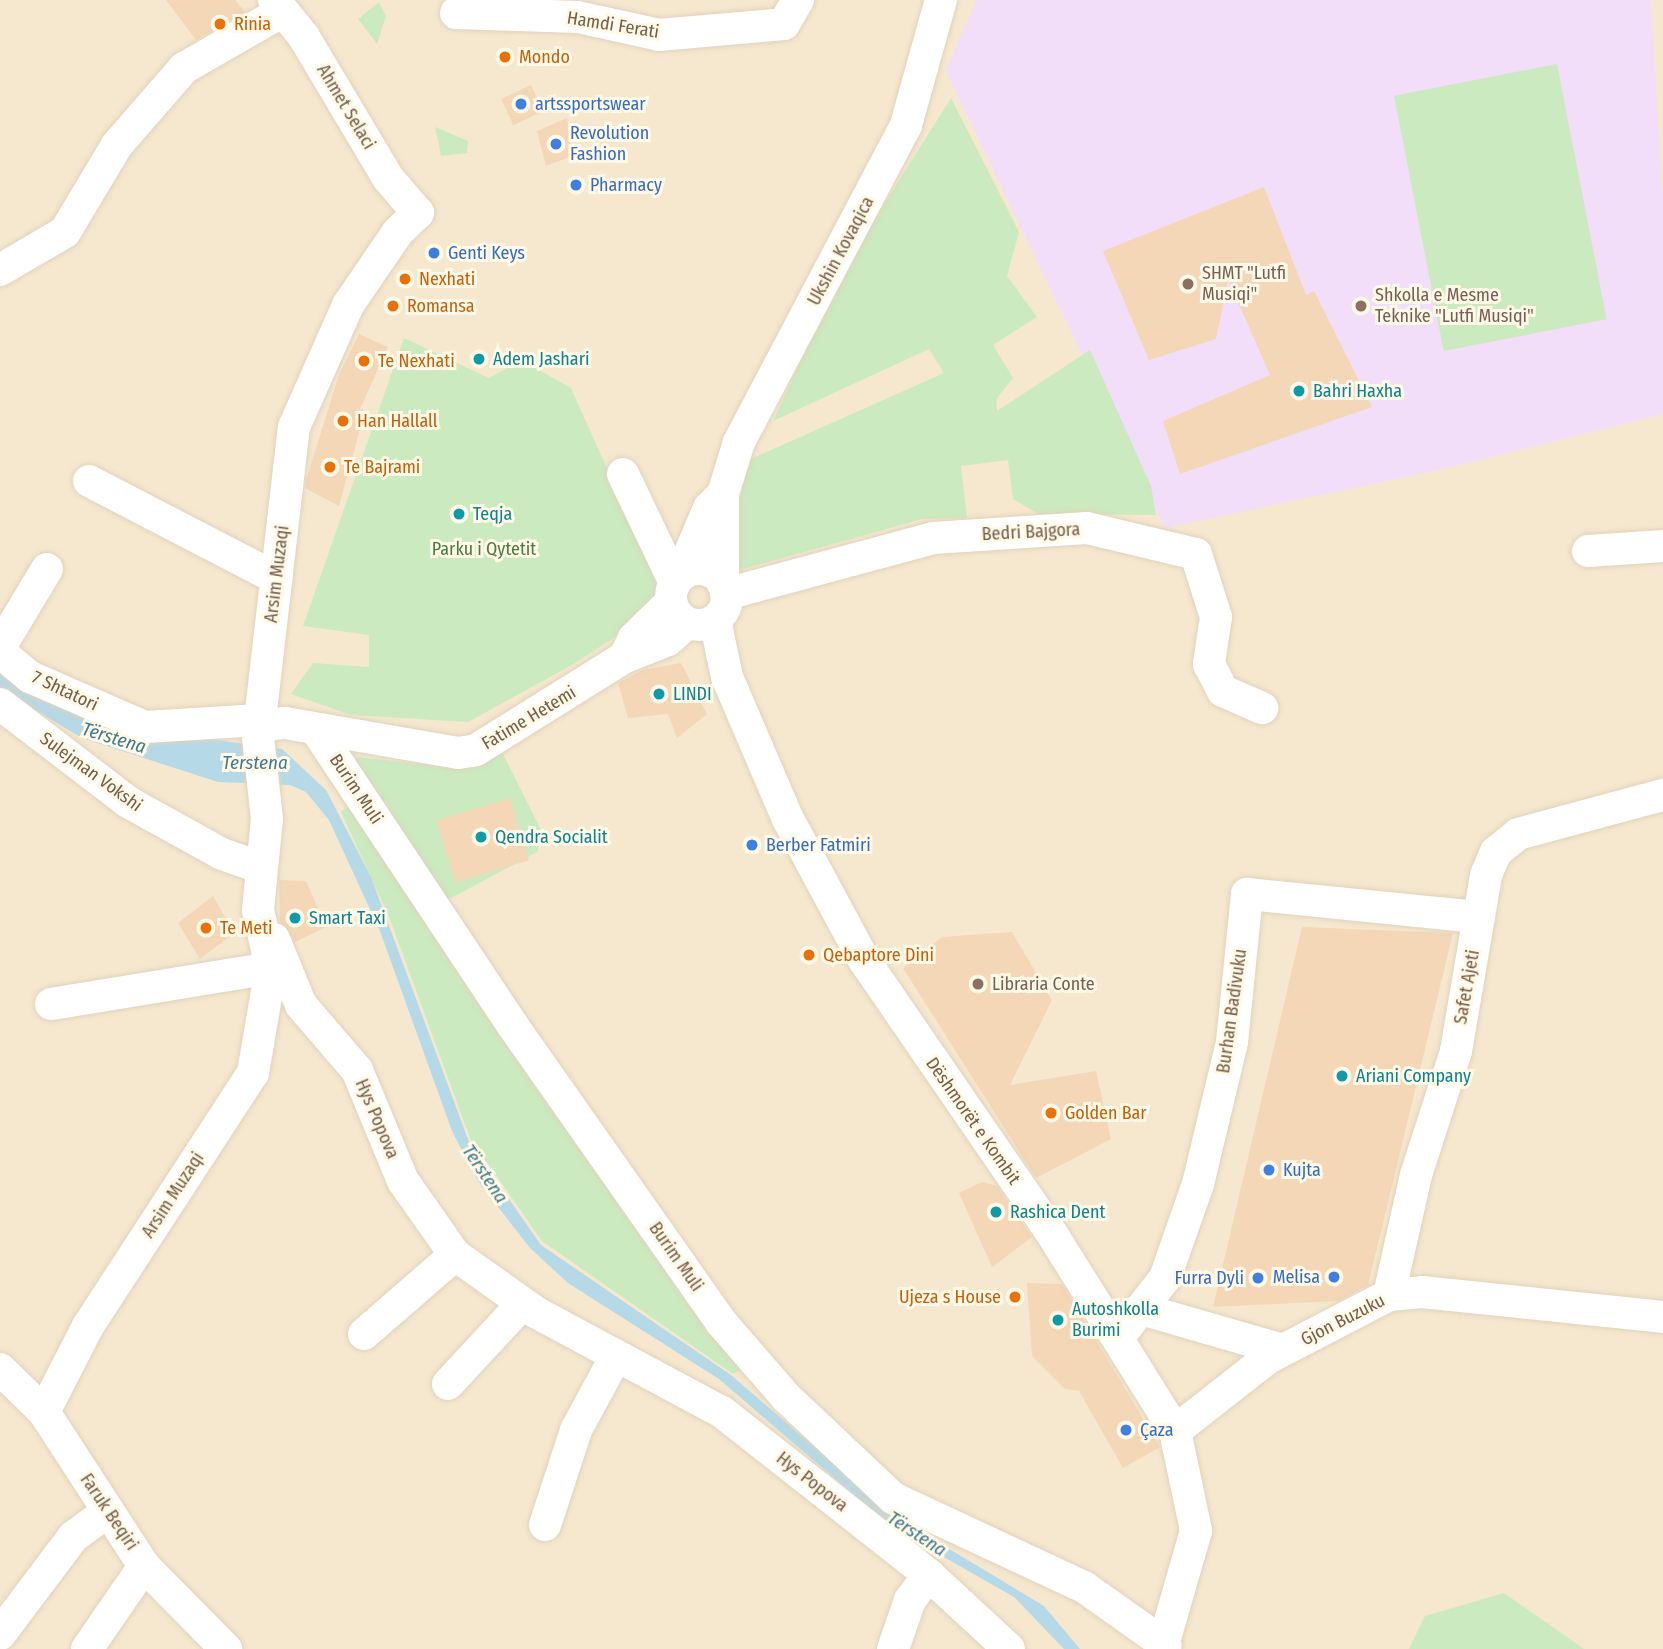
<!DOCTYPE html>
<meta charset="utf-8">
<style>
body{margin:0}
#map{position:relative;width:1663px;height:1649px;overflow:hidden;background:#fdf6e1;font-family:"Fira Sans Condensed",sans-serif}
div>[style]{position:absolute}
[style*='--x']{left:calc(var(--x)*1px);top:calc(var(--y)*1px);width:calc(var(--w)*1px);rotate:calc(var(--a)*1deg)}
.residential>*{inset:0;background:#f5e8cf;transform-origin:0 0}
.education>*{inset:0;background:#f2def9}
.green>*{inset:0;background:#cbeabf;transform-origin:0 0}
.water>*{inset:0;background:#b5d9e7}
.building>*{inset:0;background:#f3d7b7;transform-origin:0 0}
.roads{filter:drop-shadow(0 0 2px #e1d2bc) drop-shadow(0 0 2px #e1d2bc)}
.minor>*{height:32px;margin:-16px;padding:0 16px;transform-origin:16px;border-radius:16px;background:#fff}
.minor>.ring{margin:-16px;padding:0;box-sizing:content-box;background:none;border:32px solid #fff;border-radius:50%}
.dots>*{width:19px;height:19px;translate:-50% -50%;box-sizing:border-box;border:4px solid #fff9e8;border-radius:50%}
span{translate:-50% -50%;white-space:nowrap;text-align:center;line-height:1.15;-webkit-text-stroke:6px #fff9e8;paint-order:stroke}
.food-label{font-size:18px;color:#c56008}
.left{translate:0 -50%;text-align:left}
.right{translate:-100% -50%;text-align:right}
.street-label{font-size:18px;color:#755d47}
.shop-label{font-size:18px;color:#366cbe}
.education-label{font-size:18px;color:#785e54}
.culture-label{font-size:18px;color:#0d838f}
.park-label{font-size:18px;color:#497b3f}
.water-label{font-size:19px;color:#427990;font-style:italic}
</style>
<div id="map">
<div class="residential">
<div style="left:0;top:0;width:1663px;height:1649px"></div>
</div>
<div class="education">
<div style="clip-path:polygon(976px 0,1651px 0,1663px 199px,1663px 414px,1447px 468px,1165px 528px,946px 71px)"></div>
</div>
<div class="green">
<div style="clip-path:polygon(379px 2px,386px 16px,377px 44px,358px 19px)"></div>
<div style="left:1557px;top:64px;width:260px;height:166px;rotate:79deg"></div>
<div style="clip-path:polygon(951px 98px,1019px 232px,1007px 276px,1037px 317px,993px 345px,1013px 378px,997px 398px,997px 411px,1090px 350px,1151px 486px,1156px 515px,1038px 514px,1013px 499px,1008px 460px,961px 466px,967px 518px,922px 519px,736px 571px,723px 498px,746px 461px,944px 373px,929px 349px,773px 421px,844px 268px)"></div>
<div style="clip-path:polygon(435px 127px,468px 141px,467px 153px,441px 156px)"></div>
<div style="clip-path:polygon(404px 338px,489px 378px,521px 360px,571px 388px,667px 603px,572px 665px,468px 722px,351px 715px,291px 694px,313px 663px,369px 667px,369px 635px,303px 626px)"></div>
<div style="clip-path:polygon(499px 746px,543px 834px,537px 852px,438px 905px,353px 768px,357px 757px,456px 768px)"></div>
<div style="clip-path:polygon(355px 801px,753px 1363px,733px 1374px,542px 1241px,470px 1138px,390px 919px,341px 812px)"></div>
<div style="clip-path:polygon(1504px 1593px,1584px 1649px,1409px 1649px,1425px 1616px)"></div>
</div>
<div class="water">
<div style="clip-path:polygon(0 666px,108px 725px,282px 749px,326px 790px,371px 877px,469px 1142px,541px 1245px,731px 1375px,896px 1517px,1044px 1606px,1080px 1649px,1064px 1649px,1014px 1597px,891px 1527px,719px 1379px,568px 1283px,530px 1248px,478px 1181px,452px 1131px,380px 931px,329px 820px,306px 792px,290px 785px,218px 782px,82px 738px,0 689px)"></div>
</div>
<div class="building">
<div style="clip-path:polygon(166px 0,235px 0,245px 12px,196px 40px)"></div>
<div style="left:531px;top:85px;width:29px;height:33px;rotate:65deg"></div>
<div style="clip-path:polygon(567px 118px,572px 156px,546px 166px,537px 131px)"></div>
<div style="clip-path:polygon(1264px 187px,1306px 295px,1314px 291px,1372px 407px,1180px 474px,1163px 421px,1270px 375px,1228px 279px,1216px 339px,1149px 360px,1103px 251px)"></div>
<div style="clip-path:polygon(359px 334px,388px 347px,360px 409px,365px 411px,339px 506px,305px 488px,307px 477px,339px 375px)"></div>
<div style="clip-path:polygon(681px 663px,707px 714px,677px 738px,668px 714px,628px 718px,618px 683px,643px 670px)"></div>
<div style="left:510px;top:798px;width:65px;height:77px;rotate:73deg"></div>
<div style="clip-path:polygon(279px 880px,306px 881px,326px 927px,295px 942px,280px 922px)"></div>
<div style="clip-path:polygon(213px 896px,234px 933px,200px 959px,178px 923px)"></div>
<div style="clip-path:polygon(1302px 927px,1453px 933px,1368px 1285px,1338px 1301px,1213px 1307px)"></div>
<div style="clip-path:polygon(1012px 932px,1052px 1000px,1010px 1085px,1096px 1071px,1111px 1139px,1036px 1178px,903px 968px,942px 937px)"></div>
<div style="clip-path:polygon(982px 1182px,997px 1186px,1032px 1237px,992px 1267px,959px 1193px)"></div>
<div style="clip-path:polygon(1027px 1283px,1062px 1284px,1160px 1447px,1123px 1468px,1079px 1391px,1065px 1389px,1032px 1356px)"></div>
</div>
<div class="roads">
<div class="minor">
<div style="--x:456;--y:13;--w:122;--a:1.9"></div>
<div style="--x:578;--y:17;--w:83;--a:12.5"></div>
<div style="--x:659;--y:35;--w:125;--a:-5"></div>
<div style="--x:784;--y:24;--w:28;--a:-60"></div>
<div style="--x:0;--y:270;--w:75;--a:-30.3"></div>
<div style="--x:65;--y:232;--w:101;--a:-59.1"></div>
<div style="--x:117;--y:145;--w:102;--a:-49"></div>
<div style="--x:184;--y:68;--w:114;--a:-29.9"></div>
<div style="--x:623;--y:474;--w:121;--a:64.5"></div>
<div style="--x:89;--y:481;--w:211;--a:27.4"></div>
<div style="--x:1588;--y:551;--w:75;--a:-3.8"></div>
<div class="ring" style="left:671px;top:569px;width:24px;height:24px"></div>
<div style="--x:680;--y:576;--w:74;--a:-66.9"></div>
<div style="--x:709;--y:508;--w:20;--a:-45"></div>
<div style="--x:723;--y:584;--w:90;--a:-90"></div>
<div style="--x:723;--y:494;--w:54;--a:-72.9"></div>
<div style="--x:739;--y:442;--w:358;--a:-62.2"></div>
<div style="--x:906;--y:125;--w:130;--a:-74.4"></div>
<div style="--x:726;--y:594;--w:214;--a:-15.1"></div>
<div style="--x:933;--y:538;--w:154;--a:-3.7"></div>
<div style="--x:1087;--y:528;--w:112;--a:13.4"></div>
<div style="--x:1196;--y:554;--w:66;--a:72.4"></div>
<div style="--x:1216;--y:617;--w:48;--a:98.5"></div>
<div style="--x:1209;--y:664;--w:30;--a:63"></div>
<div style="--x:1223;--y:691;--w:43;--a:23.6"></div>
<div style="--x:715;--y:620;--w:58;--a:78.1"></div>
<div style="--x:727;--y:677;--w:155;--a:66.8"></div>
<div style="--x:788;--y:819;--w:160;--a:61.7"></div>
<div style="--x:864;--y:960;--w:326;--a:55.5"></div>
<div style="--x:1049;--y:1229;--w:238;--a:58"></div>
<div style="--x:1175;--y:1431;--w:102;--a:78.1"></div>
<div style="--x:1196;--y:1531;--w:123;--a:106.1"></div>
<div style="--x:0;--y:647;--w:91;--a:-58.9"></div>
<div style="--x:0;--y:652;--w:39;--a:40"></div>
<div style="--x:30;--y:677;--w:125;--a:23.5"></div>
<div style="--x:145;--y:727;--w:115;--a:-3.5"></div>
<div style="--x:625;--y:657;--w:21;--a:-65"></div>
<div style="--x:634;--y:638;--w:52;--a:-44.2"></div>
<div style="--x:0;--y:704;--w:161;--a:37.4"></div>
<div style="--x:128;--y:802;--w:107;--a:29"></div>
<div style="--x:222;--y:854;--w:42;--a:19.3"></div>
<div style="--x:259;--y:726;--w:26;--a:-7"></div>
<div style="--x:285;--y:723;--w:176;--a:9.8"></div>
<div style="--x:458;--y:753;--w:18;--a:-9"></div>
<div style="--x:476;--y:750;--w:176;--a:-32"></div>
<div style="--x:625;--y:657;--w:46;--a:-21.6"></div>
<div style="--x:668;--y:640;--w:25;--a:-42"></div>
<div style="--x:317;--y:731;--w:354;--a:56.4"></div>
<div style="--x:513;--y:1026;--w:362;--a:54.9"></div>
<div style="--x:721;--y:1322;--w:99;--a:49.1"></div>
<div style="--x:786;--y:1397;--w:147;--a:43.3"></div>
<div style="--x:893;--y:1498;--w:211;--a:25"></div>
<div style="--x:1084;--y:1587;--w:100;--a:35.3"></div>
<div style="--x:274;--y:939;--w:71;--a:67.8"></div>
<div style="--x:301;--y:1005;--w:86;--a:49.3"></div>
<div style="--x:357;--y:1070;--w:120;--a:67.5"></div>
<div style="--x:403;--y:1181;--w:90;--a:54.9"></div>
<div style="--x:455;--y:1255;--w:100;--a:35.3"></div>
<div style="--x:537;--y:1313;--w:210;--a:28.2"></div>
<div style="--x:722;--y:1412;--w:263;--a:38.2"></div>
<div style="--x:929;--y:1575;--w:109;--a:42.8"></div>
<div style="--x:51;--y:1004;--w:223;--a:-9.3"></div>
<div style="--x:1389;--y:1295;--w:123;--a:-77.3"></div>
<div style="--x:1416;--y:1175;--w:130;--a:-72.1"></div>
<div style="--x:1456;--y:1051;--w:179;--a:-80.3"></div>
<div style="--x:1486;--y:875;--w:25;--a:-67"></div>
<div style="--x:1496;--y:852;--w:28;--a:-39"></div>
<div style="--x:1518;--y:834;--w:150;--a:-15.1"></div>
<div style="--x:1141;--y:1309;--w:148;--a:16.1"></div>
<div style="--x:364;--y:1334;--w:121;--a:-41"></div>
<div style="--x:1118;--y:1338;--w:76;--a:-51.9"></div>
<div style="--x:1165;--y:1278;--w:100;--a:-70.7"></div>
<div style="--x:1198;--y:1184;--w:146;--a:-76.5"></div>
<div style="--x:1232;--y:1042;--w:149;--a:-84.2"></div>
<div style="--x:1247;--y:894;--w:233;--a:5.7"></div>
<div style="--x:0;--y:1369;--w:62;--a:44.3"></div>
<div style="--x:44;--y:1412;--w:184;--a:57"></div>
<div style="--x:144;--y:1566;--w:117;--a:45.3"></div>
<div style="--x:448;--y:1384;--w:110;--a:-47.2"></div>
<div style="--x:44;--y:1412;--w:97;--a:-62.9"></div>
<div style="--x:88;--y:1326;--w:302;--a:-56.9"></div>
<div style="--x:253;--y:1073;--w:107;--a:-80.3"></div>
<div style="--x:271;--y:968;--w:59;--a:-102.6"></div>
<div style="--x:258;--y:910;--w:91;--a:-84.4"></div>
<div style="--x:267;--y:819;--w:82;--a:-96.3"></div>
<div style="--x:258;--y:737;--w:312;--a:-83.4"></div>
<div style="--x:294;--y:427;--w:133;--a:-66.1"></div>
<div style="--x:348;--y:305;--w:88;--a:-55.6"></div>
<div style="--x:398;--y:232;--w:28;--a:-44"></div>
<div style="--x:418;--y:213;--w:46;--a:-130.6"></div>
<div style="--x:388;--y:178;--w:164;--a:-120.8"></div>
<div style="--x:304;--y:37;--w:48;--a:-129"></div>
<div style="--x:1175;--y:1431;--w:118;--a:-38.1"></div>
<div style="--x:1268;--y:1358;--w:136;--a:-27.5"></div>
<div style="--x:1389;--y:1295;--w:33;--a:-5"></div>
<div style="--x:1422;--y:1292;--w:242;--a:5.9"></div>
<div style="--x:545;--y:1525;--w:100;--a:-71.9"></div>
<div style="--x:576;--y:1430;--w:84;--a:-61.6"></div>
<div style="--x:0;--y:1634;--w:121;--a:-53"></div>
<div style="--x:73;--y:1537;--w:42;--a:-36.3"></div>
<div style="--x:87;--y:1649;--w:101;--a:-55.5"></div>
<div style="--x:893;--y:1649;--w:52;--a:-70.9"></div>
<div style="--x:910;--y:1600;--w:31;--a:-53"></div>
</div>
</div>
<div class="dots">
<div style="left:220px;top:24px;background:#e8710a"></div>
<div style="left:505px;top:57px;background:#e8710a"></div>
<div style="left:521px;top:104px;background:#3f7fe0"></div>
<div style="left:556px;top:144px;background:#3f7fe0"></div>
<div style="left:576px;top:185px;background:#3f7fe0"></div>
<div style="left:434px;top:253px;background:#3f7fe0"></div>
<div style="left:405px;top:279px;background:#e8710a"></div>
<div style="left:1188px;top:284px;background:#8d6e63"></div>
<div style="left:393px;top:306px;background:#e8710a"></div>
<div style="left:1361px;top:306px;background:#8d6e63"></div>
<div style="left:479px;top:359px;background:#0f9aa8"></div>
<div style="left:364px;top:361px;background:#e8710a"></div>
<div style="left:1299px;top:391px;background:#0f9aa8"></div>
<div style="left:343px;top:421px;background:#e8710a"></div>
<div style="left:330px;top:467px;background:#e8710a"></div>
<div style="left:459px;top:514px;background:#0f9aa8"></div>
<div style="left:659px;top:694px;background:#0f9aa8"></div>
<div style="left:481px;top:837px;background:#0f9aa8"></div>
<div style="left:752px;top:845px;background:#3f7fe0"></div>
<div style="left:295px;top:918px;background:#0f9aa8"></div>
<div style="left:206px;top:928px;background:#e8710a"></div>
<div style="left:809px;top:955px;background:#e8710a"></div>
<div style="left:978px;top:984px;background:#8d6e63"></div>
<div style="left:1342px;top:1076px;background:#0f9aa8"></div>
<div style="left:1051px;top:1113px;background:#e8710a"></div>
<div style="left:1269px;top:1170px;background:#3f7fe0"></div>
<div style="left:996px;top:1212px;background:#0f9aa8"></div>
<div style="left:1334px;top:1277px;background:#3f7fe0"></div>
<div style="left:1258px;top:1278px;background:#3f7fe0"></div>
<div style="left:1015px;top:1297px;background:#e8710a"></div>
<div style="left:1058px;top:1320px;background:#0f9aa8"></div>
<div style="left:1126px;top:1430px;background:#3f7fe0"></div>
</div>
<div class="food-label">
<span class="left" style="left:234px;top:24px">Rinia</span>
<span class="left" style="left:519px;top:57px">Mondo</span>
<span class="left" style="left:419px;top:279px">Nexhati</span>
<span class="left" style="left:407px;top:306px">Romansa</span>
<span class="left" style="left:378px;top:361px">Te Nexhati</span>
<span class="left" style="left:357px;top:421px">Han Hallall</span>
<span class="left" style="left:344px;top:467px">Te Bajrami</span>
<span class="left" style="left:220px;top:928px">Te Meti</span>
<span class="left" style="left:823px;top:955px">Qebaptore Dini</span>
<span class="left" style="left:1065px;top:1113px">Golden Bar</span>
<span class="right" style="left:1001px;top:1297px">Ujeza s House</span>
</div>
<div class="street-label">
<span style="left:613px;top:25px;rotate:9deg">Hamdi Ferati</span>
<span style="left:346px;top:107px;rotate:59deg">Ahmet Selaci</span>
<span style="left:841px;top:251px;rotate:-62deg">Ukshin Kovaqica</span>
<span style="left:1031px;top:532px;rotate:-3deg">Bedri Bajgora</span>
<span style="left:277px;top:574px;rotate:-83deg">Arsim Muzaqi</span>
<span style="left:65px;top:691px;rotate:25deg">7 Shtatori</span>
<span style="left:529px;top:718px;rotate:-31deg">Fatime Hetemi</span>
<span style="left:91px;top:772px;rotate:36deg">Sulejman Vokshi</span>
<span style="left:356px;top:789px;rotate:56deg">Burim Muli</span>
<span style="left:1467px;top:987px;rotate:-80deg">Safet Ajeti</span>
<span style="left:1232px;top:1011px;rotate:-82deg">Burhan Badivuku</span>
<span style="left:377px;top:1119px;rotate:67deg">Hys Popova</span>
<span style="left:973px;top:1121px;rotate:55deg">Dëshmorët e Kombit</span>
<span style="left:173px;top:1195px;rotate:-57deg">Arsim Muzaqi</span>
<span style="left:676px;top:1257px;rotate:55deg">Burim Muli</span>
<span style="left:1343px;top:1320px;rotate:-27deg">Gjon Buzuku</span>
<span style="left:812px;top:1482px;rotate:38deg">Hys Popova</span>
<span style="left:109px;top:1512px;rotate:56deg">Faruk Beqiri</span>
</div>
<div class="shop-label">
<span class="left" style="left:535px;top:104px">artssportswear</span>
<span class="left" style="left:570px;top:144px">Revolution<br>Fashion</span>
<span class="left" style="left:590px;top:185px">Pharmacy</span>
<span class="left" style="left:448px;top:253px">Genti Keys</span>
<span class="left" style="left:766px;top:845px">Berber Fatmiri</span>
<span class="left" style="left:1283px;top:1170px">Kujta</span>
<span class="right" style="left:1320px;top:1277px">Melisa</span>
<span class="right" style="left:1244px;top:1278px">Furra Dyli</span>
<span class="left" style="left:1140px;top:1430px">Çaza</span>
</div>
<div class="education-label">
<span class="left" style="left:1202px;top:284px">SHMT "Lutfi<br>Musiqi"</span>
<span class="left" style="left:1375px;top:306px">Shkolla e Mesme<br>Teknike "Lutfi Musiqi"</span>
<span class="left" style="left:992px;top:984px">Libraria Conte</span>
</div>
<div class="culture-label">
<span class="left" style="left:493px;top:359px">Adem Jashari</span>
<span class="left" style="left:1313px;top:391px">Bahri Haxha</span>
<span class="left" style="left:473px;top:514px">Teqja</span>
<span class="left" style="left:673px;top:694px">LINDI</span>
<span class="left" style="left:495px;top:837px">Qendra Socialit</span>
<span class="left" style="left:309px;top:918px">Smart Taxi</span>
<span class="left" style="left:1356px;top:1076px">Ariani Company</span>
<span class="left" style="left:1010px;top:1212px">Rashica Dent</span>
<span class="left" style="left:1072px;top:1320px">Autoshkolla<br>Burimi</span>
</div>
<div class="park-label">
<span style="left:484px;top:549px">Parku i Qytetit</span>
</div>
<div class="water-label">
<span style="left:114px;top:738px;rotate:17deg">Tërstena</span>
<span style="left:255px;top:763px">Terstena</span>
<span style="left:485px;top:1174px;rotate:56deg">Tërstena</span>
<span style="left:917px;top:1534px;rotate:33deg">Tërstena</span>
</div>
</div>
